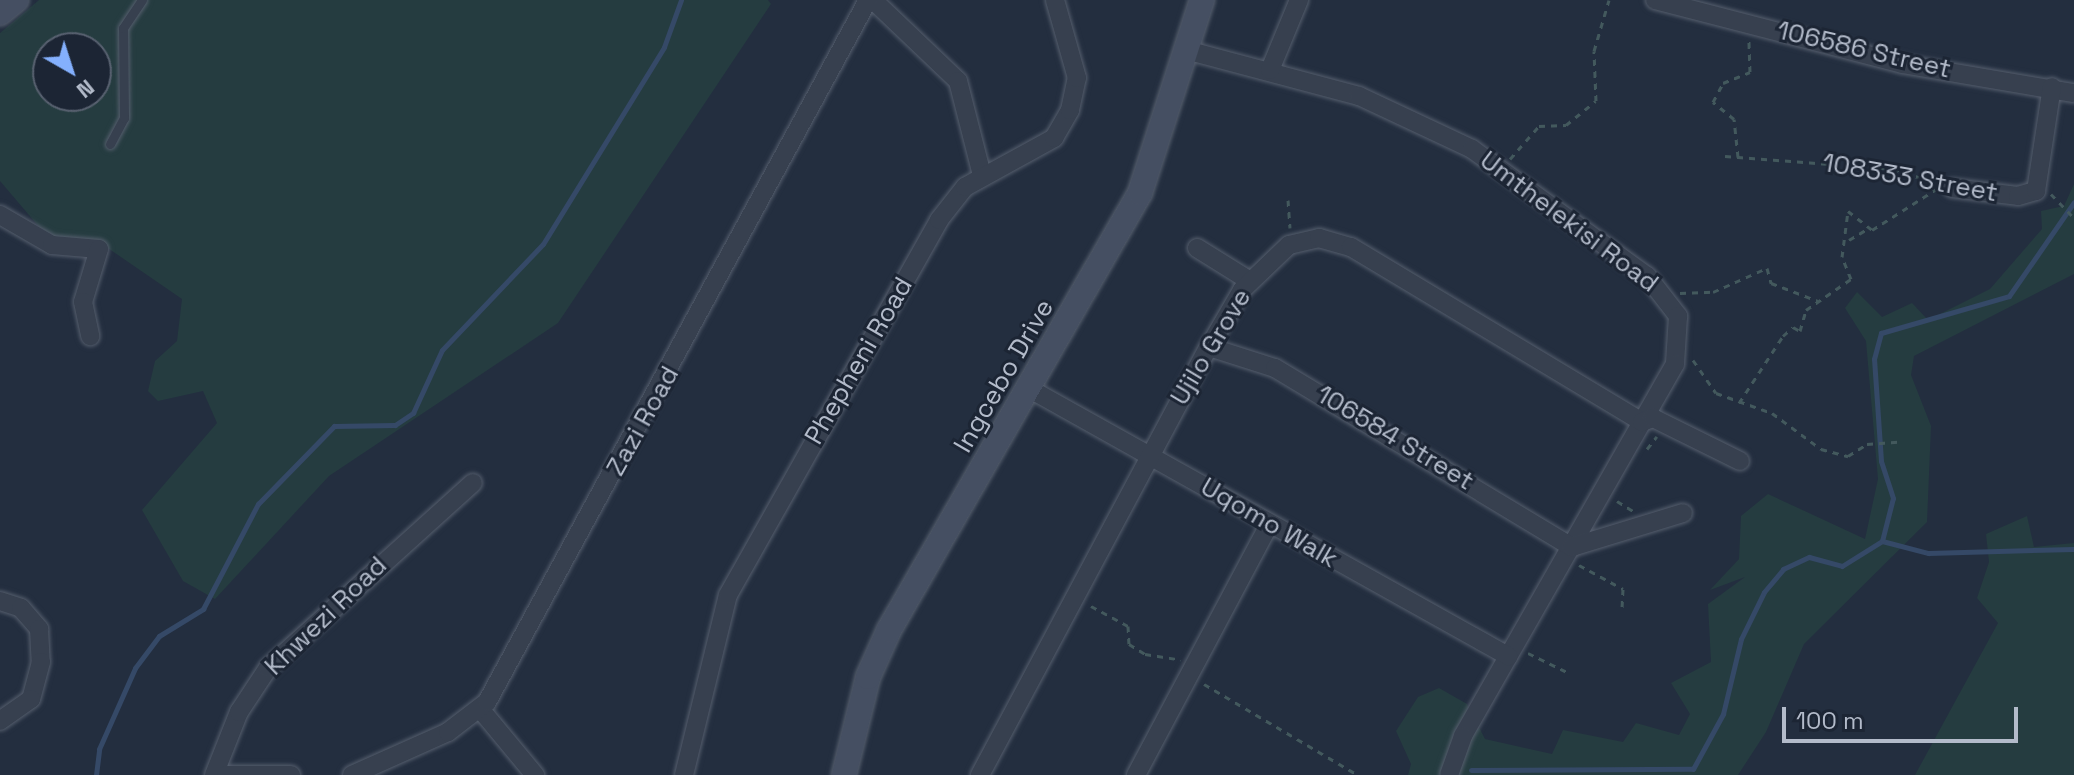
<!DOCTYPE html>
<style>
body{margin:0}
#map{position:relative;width:2074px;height:775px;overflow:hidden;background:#232e3f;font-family:"Space Grotesk",sans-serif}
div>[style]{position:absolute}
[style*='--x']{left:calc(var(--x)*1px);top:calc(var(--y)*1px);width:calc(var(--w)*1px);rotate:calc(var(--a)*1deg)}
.green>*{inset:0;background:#253c40}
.stream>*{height:5px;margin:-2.5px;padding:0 2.5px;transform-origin:2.5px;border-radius:2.5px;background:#354967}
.path>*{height:3px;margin-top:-1.5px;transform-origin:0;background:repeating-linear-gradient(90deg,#43595d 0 6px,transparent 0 12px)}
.roads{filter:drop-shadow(0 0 2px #555e6d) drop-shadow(0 0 2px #555e6d)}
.lane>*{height:9px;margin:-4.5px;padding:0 4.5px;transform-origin:4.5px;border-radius:4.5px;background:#37404f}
.street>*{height:18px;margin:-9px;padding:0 9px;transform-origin:9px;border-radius:9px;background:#37404f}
.secondary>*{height:24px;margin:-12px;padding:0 12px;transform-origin:12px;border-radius:12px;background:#454f62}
span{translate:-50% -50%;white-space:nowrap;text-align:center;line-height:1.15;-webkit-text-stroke:6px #1c2534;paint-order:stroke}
.street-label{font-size:26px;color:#b3bbca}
.north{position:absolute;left:32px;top:32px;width:80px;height:80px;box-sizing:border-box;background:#1c2534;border:2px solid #586170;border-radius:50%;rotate:141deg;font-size:22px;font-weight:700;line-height:32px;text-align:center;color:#b3bbca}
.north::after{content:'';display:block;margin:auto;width:28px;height:36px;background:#84b0fd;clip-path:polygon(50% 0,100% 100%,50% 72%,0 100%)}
.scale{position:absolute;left:1782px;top:707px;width:236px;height:36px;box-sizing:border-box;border:4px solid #b3bbca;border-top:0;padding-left:10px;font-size:24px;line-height:28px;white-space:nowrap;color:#b3bbca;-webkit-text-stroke:6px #1c2534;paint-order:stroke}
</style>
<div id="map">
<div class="green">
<div style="clip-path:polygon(evenodd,39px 0,768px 0,771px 4px,558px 323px,329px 476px,215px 599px,183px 581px,142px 510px,217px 423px,203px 391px,158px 401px,148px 391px,155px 361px,177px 341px,182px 299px,102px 244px,63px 244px,46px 235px,0 181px,0 33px,39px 0,48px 48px,96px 48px,96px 96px,48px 96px,48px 48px)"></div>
<div style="clip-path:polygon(2074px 184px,2074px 274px,1914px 356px,1911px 375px,1931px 426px,1927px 522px,1804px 644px,1766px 732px,1738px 775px,1408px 775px,1411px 764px,1396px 731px,1418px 697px,1439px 688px,1467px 704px,1485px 739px,1552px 754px,1563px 730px,1623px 742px,1636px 723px,1679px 735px,1690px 714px,1671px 683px,1711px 662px,1708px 604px,1745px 577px,1710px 590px,1739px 559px,1741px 516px,1768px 494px,1865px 539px,1878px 479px,1866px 341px,1845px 308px,1857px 292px,1882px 317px,1912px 303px,1928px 320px,1990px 289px,2042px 229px,2041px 211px,2064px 206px)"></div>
<div style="clip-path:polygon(2027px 516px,2034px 547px,2074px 543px,2074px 775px,1915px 775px,1998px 623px,1977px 598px,1989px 562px,1986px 534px)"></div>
</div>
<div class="stream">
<div style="--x:1882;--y:541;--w:48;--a:14.6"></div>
<div style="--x:1928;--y:553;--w:146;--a:-1.6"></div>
<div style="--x:1471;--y:770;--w:222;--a:-0.3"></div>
<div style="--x:1693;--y:769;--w:63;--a:-61.4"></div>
<div style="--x:1723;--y:714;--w:77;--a:-76.5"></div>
<div style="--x:1741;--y:639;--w:52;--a:-63.9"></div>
<div style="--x:1764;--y:592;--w:30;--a:-50"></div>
<div style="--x:1783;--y:569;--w:29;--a:-25"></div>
<div style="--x:1809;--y:557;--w:34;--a:15"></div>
<div style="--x:1842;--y:566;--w:47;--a:-32"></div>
<div style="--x:1882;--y:541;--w:44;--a:-75.7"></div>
<div style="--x:1893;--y:498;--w:39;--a:-108"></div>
<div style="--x:1881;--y:461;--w:102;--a:-93.9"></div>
<div style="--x:1874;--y:359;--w:27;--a:-75"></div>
<div style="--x:1881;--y:333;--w:133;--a:-16.1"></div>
<div style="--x:2009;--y:296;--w:114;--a:-55.3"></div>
<div style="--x:96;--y:775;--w:26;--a:-83"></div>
<div style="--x:99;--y:749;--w:89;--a:-66"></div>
<div style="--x:135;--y:668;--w:40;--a:-53"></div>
<div style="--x:159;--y:636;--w:52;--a:-31.5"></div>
<div style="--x:203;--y:609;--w:119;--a:-62.4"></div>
<div style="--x:258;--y:504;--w:109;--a:-45.7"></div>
<div style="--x:334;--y:426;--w:61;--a:-0.9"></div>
<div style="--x:395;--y:425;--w:22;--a:-34"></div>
<div style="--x:413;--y:413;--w:69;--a:-65.3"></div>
<div style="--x:442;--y:350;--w:146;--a:-46.4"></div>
<div style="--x:543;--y:244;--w:231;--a:-58.4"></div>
<div style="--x:664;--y:47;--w:50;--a:-70.1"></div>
</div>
<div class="path">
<div style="--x:1725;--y:156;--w:169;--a:4.4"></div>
<div style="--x:1893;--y:169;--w:46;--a:17.7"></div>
<div style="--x:1738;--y:157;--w:38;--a:-96"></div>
<div style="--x:1734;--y:119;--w:27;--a:-141"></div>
<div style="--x:1713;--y:102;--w:21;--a:-62"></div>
<div style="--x:1723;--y:83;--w:29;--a:-22"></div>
<div style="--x:1750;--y:72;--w:31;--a:-92"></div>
<div style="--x:1510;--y:159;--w:44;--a:-48.7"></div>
<div style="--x:1539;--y:126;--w:27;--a:-2"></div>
<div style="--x:1566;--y:125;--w:38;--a:-39"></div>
<div style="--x:1596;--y:101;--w:50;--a:-92.3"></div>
<div style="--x:1594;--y:51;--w:53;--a:-73.6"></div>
<div style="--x:2051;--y:194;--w:33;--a:46"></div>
<div style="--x:1288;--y:200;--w:28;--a:86"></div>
<div style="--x:1849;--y:240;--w:23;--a:-31"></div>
<div style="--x:1680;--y:293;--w:33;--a:-2"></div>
<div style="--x:1713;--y:292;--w:59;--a:-24"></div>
<div style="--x:1767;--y:268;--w:16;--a:75"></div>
<div style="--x:1771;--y:283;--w:50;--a:21"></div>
<div style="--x:1693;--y:360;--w:40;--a:55.1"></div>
<div style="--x:1716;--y:393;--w:59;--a:19.7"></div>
<div style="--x:1772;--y:413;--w:61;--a:36.3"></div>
<div style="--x:1821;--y:449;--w:28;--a:15"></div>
<div style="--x:1848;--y:456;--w:22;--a:-32"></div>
<div style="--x:1867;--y:444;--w:31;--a:-4"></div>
<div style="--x:1739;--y:403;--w:80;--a:-56.7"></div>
<div style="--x:1783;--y:336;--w:13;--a:-42"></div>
<div style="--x:1793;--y:327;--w:8;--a:30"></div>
<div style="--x:1800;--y:331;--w:22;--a:-74"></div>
<div style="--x:1806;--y:310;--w:55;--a:-34.6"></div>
<div style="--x:1851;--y:279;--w:24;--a:-112"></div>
<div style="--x:1842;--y:257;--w:46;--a:-82.6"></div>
<div style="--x:1848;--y:211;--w:31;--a:38"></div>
<div style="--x:1872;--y:230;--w:75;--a:-32.4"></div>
<div style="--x:1647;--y:449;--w:16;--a:-52"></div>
<div style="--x:1617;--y:501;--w:19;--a:32"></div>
<div style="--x:1579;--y:565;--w:50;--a:28.6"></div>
<div style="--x:1623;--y:589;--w:22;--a:93"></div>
<div style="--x:1091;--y:606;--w:42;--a:28.4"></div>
<div style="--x:1128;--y:626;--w:18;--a:87"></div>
<div style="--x:1129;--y:644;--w:19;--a:32"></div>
<div style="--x:1145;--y:654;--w:36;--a:9"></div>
<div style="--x:1528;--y:653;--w:43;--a:26"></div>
<div style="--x:1204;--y:684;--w:179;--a:30.6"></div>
</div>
<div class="roads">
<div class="lane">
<div style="--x:110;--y:144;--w:30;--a:-62"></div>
<div style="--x:124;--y:118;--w:90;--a:-90.6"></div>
<div style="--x:123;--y:28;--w:34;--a:-56"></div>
</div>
<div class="street">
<div style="--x:873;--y:0;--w:117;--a:43.6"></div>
<div style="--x:958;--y:81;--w:97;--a:75.7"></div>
<div style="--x:1655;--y:0;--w:255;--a:14.5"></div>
<div style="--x:1902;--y:64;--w:174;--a:9.6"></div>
<div style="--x:1186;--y:50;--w:179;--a:14.9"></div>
<div style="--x:1359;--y:96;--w:125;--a:25.1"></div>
<div style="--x:1472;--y:149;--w:216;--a:36"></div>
<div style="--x:1647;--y:276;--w:51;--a:52.2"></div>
<div style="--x:1678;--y:316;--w:48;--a:93.6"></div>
<div style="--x:1675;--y:364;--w:428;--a:119.7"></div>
<div style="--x:1463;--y:736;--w:41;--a:109.7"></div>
<div style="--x:1270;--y:70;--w:76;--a:-67.5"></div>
<div style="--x:1952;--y:188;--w:66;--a:6.9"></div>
<div style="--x:2018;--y:196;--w:19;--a:-16"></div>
<div style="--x:2036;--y:191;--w:105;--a:-81.3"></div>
<div style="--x:0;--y:215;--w:60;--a:30"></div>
<div style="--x:52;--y:245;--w:47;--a:4.9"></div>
<div style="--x:99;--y:249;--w:55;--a:106.8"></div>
<div style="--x:83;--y:302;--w:35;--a:78"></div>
<div style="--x:1197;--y:248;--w:62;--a:31.9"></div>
<div style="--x:1209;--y:347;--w:69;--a:17.7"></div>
<div style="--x:1275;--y:368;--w:347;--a:31.1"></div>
<div style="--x:1572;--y:547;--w:116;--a:-17"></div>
<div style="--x:1030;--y:389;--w:548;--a:29.19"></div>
<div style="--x:0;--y:601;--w:22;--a:18"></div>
<div style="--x:21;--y:608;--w:28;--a:49"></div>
<div style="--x:39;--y:629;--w:33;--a:87"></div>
<div style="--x:41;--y:662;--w:38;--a:105"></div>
<div style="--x:31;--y:699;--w:38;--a:145"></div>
<div style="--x:481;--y:710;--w:85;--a:50.3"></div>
<div style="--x:214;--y:775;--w:68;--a:-68.4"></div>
<div style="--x:239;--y:712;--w:53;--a:-56.6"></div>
<div style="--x:268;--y:668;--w:276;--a:-42.1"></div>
<div style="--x:226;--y:775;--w:65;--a:0"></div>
<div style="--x:352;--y:775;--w:105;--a:-24.1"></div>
<div style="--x:448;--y:732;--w:49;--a:-37.6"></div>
<div style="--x:487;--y:702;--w:799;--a:-61.51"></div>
<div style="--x:684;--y:775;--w:185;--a:-76.3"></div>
<div style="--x:728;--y:595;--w:430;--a:-60.6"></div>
<div style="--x:939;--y:220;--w:42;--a:-51.8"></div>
<div style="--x:965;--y:187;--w:102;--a:-28.8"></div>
<div style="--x:1054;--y:138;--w:32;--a:-60"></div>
<div style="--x:1070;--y:110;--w:33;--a:-78"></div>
<div style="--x:1077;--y:78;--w:81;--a:-105.8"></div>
<div style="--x:980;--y:775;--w:485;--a:-61.9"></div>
<div style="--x:1209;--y:347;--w:66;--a:-59.9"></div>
<div style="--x:1242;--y:290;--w:65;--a:-43.8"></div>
<div style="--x:1289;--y:245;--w:31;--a:-13"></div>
<div style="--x:1319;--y:238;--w:33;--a:16"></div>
<div style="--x:1351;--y:247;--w:340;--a:31"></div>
<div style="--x:1642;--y:422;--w:12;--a:-20"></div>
<div style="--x:1653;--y:418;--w:97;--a:26.3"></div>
<div style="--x:1136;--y:775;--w:283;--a:-62"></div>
</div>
<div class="secondary">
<div style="--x:0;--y:13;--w:21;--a:-39"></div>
<div style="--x:844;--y:775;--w:101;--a:-76.2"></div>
<div style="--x:868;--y:677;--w:51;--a:-65.9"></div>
<div style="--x:889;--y:630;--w:504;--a:-60.13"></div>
<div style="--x:1140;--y:193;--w:203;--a:-72.2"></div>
</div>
</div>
<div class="street-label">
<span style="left:1864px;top:50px;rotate:13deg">106586 Street</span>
<span style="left:1910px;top:178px;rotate:10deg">108333 Street</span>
<span style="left:1569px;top:222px;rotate:37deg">Umthelekisi Road</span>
<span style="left:1211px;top:347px;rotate:-59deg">Ujilo Grove</span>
<span style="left:859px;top:361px;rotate:-60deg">Phepheni Road</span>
<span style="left:1004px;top:376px;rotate:-60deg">Ingcebo Drive</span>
<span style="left:643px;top:421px;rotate:-61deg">Zazi Road</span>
<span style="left:1395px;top:438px;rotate:31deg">106584 Street</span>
<span style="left:1269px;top:523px;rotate:30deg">Uqomo Walk</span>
<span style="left:326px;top:616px;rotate:-44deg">Khwezi Road</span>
</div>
<div class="north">N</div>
<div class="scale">100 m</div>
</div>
